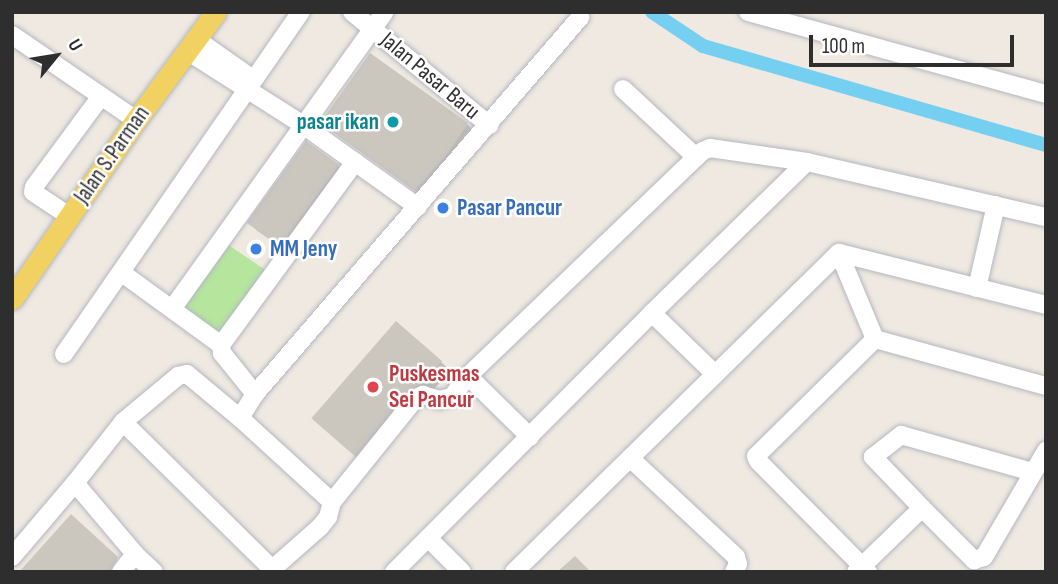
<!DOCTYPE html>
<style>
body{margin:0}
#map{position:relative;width:1058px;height:584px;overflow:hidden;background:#efe9e1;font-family:"Sofia Sans Condensed",sans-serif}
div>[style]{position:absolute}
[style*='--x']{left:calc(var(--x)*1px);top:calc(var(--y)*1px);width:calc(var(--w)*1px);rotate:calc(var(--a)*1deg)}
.green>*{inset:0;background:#b6e59e;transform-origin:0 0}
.shadow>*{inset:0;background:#0003;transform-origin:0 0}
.canal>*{height:14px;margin:-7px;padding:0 7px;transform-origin:7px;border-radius:7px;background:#75cff0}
.building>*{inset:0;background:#cbc7bf;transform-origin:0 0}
.roads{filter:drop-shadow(0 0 2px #b4b7c1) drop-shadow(0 0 2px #b4b7c1)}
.minor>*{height:18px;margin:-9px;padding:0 9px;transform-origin:9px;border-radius:9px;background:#fff}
.major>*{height:21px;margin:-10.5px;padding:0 10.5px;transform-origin:10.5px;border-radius:10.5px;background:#f2d163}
.dots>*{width:19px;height:19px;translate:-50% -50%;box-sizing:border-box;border:4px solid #fff;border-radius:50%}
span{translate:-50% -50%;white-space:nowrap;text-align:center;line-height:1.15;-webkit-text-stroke:5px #fff;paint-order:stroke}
.street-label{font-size:23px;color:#2e2e2e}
.culture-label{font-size:23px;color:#0d838f;font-weight:700}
.right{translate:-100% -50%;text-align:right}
.shop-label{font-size:23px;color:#366cbe;font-weight:700}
.left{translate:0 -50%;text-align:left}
.health-label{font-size:23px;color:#be3a42;font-weight:700}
.frame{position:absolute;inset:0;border:14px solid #2e2e2e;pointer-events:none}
.north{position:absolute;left:21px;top:21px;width:70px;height:70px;-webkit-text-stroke:5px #fff;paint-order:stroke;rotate:60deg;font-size:19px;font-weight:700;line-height:28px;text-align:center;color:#2e2e2e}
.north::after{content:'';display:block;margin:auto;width:24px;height:32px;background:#2e2e2e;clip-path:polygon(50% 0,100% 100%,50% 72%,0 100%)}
.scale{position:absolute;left:809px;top:35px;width:205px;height:32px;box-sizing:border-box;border:4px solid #2e2e2e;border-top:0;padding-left:9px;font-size:21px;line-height:24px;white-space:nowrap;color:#2e2e2e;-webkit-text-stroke:5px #fff;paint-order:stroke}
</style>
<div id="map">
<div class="green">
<div style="left:227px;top:244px;width:50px;height:82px;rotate:34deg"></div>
</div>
<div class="shadow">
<div style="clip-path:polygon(322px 123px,467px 124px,476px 133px,425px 198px)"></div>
<div style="clip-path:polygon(338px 166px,344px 172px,287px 251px,256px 230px)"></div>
<div style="left:396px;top:323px;width:72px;height:127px;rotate:41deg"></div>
</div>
<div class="canal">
<div style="--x:652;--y:12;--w:61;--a:33.7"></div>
<div style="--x:703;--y:46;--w:357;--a:16.1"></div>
</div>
<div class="building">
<div style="clip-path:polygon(370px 53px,468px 123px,449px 152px,415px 191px,320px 123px)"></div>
<div style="left:306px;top:141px;width:41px;height:101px;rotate:36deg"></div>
<div style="left:396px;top:321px;width:61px;height:129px;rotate:41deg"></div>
<div style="clip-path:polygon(71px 514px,118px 557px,110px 572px,19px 572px)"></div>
<div style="clip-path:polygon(575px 556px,591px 572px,557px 572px)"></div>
</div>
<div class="roads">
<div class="minor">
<div style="--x:352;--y:12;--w:178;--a:39.5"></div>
<div style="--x:748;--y:12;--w:309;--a:15.4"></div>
<div style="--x:12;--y:35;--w:150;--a:34.4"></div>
<div style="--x:196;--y:39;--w:70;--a:35.1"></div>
<div style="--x:187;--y:51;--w:138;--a:32.5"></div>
<div style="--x:303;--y:125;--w:141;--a:35.5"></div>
<div style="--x:623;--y:89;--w:100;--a:43"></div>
<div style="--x:69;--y:216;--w:43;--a:-146.3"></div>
<div style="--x:33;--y:192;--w:5;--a:-79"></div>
<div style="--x:34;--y:187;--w:113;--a:-53.6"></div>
<div style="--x:839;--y:253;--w:93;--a:67.3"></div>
<div style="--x:875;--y:339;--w:177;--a:15.4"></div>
<div style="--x:122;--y:273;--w:122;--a:36"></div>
<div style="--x:221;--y:345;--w:227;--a:-53.8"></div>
<div style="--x:977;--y:288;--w:85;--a:-77.1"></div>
<div style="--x:172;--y:309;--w:365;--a:-54.4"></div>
<div style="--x:652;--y:313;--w:88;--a:44.1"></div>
<div style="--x:221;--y:345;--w:8;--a:83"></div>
<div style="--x:222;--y:353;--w:53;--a:51.2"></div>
<div style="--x:64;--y:354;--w:416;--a:-55.3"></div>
<div style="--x:468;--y:376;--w:87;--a:44.5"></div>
<div style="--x:123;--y:422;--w:209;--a:44.6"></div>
<div style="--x:630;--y:458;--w:145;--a:43"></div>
<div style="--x:736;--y:557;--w:7;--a:74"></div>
<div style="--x:738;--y:564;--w:9;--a:117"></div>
<div style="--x:332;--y:502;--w:125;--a:-137.6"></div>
<div style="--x:240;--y:418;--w:28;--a:-58"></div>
<div style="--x:255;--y:394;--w:498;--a:-49.2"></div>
<div style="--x:922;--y:508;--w:71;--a:-133.9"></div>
<div style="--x:873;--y:457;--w:36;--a:-38"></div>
<div style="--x:901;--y:435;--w:137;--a:15.7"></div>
<div style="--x:428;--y:538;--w:48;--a:45"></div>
<div style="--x:12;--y:557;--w:97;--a:-49.6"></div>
<div style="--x:121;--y:572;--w:23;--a:-52"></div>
<div style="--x:154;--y:572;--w:26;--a:-137"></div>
<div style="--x:135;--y:554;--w:93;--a:-130.2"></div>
<div style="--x:75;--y:483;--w:78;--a:-51.8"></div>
<div style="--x:123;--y:422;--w:72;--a:-39.9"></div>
<div style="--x:178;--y:376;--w:9;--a:-13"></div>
<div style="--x:187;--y:374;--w:69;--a:39.7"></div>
<div style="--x:269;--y:572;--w:68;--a:-41.4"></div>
<div style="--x:320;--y:527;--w:13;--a:-51"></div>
<div style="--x:328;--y:517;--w:16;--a:-75"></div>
<div style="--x:332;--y:502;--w:134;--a:-51.1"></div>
<div style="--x:416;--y:398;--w:8;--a:-23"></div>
<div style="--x:423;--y:395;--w:17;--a:17"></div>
<div style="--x:439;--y:400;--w:13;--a:-13"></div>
<div style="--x:452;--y:397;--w:26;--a:-53"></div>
<div style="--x:468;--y:376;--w:325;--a:-43.8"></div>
<div style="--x:703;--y:151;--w:8;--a:-23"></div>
<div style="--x:710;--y:148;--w:98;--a:8.2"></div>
<div style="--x:807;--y:162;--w:245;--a:13"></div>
<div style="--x:394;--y:572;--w:366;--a:-45.1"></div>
<div style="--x:652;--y:313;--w:216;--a:-44.3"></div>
<div style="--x:514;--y:572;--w:455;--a:-44.5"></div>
<div style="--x:839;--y:253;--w:213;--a:14.1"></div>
<div style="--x:856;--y:572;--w:92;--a:-44.1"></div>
<div style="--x:922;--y:508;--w:74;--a:45"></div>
<div style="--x:974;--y:560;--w:10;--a:-17"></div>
<div style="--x:984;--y:557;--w:123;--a:-59.7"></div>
<div style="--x:868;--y:572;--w:156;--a:-134.7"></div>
<div style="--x:758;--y:461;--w:5;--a:-112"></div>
<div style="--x:756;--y:456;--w:167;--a:-44.5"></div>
</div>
<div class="major">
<div style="--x:12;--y:299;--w:218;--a:-55.3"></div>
<div style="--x:136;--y:120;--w:134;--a:-53.5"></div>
</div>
</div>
<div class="dots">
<div style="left:393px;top:122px;background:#0f9aa8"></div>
<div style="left:443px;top:208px;background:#3f7fe0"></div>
<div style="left:256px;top:249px;background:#3f7fe0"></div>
<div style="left:373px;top:387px;background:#e0444e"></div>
</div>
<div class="street-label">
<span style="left:430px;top:76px;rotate:40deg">Jalan Pasar Baru</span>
<span style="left:112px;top:155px;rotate:-55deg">Jalan S.Parman</span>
</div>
<div class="culture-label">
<span class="right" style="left:379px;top:122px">pasar ikan</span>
</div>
<div class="shop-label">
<span class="left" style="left:457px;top:208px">Pasar Pancur</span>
<span class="left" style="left:270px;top:249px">MM Jeny</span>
</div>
<div class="health-label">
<span class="left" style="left:389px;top:387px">Puskesmas<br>Sei Pancur</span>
</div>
<div class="frame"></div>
<div class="north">U</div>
<div class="scale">100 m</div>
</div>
